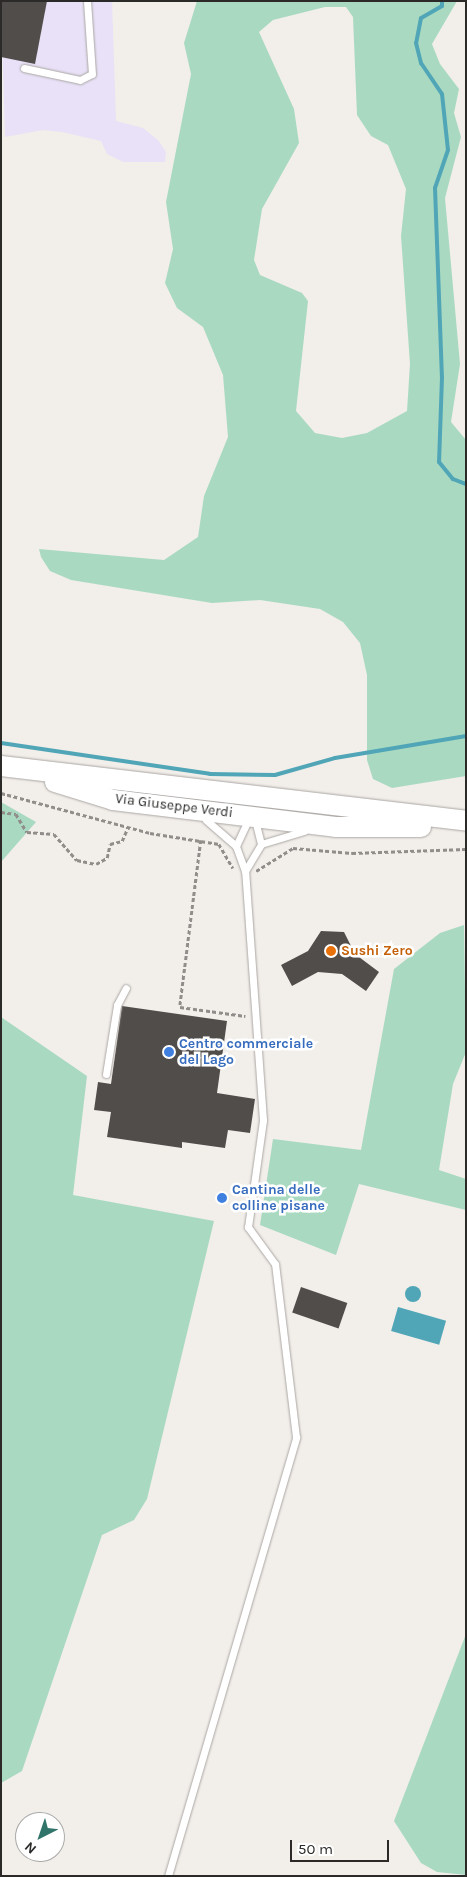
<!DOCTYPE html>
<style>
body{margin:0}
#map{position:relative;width:467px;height:1877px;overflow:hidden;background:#f2eeea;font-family:Karla,sans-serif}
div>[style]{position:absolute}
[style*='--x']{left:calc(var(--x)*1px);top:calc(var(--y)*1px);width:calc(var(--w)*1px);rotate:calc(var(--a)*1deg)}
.industrial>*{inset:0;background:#e8e1f7}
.green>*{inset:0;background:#a9dac1}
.water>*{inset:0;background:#50a6b7;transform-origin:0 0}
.round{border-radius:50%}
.stream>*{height:4px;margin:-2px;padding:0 2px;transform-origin:2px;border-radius:2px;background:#50a6b7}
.building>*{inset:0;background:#514d4b;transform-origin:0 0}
.path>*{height:2.5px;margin-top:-1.25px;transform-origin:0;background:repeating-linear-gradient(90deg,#908d8a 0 4px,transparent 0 6.5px)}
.roads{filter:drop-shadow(0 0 1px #aba7a4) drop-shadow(0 0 1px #aba7a4)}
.service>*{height:7px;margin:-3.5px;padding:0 3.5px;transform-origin:3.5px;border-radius:3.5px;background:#fff}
.secondary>*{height:20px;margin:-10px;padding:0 10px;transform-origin:10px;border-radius:10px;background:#fff}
.dots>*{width:14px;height:14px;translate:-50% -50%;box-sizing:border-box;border:2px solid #fff;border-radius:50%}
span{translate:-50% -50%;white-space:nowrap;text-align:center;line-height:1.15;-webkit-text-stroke:5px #fff;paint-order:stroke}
.street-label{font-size:14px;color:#2b2a28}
.food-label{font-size:14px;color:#c56008;font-weight:700}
.left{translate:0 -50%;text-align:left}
.shop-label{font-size:14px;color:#366cbe;font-weight:700}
.frame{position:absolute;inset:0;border:2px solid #2b2a28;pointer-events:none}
.north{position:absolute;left:15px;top:1812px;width:50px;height:50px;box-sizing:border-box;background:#fff;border:1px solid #aaaaa9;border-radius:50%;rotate:221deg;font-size:14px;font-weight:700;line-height:20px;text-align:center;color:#2b2a28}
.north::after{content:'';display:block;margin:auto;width:18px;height:22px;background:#31756a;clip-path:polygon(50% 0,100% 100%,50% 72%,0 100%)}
.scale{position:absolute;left:290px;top:1840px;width:99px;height:22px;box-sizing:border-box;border:2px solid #2b2a28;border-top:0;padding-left:6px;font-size:15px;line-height:18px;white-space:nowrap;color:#2b2a28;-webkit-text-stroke:4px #fff;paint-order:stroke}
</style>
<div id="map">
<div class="industrial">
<div style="clip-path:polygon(1px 1px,112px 1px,116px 121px,143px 128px,158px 140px,166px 152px,165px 162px,123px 162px,107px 154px,101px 141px,62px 132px,43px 130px,5px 137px)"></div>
</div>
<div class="green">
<div style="clip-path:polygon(evenodd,197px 1px,457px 1px,432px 44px,440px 64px,459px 89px,454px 113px,461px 137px,445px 198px,460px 364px,451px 422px,466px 440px,466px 776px,392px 788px,373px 779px,367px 760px,367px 675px,360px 643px,343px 622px,320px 609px,260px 600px,212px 603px,71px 580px,50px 571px,41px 557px,39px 549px,164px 560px,198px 537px,204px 496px,228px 437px,223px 375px,203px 327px,177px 308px,165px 283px,173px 249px,166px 202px,191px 74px,184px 43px,197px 1px,325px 7px,346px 7px,353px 17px,357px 115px,371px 136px,388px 145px,406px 189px,401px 236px,410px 364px,407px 411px,367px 433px,342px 438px,315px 433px,296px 411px,308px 301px,302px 293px,260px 275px,254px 260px,262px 209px,299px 143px,294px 109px,259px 32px,273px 20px,325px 7px)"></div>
<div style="clip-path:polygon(1px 802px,36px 822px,1px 862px)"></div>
<div style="clip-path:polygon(464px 925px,466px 1052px,453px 1084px,439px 1170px,466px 1179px,466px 1210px,359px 1184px,336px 1255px,260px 1225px,273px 1139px,361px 1150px,394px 969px,440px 933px)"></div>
<div style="clip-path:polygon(1px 1017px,87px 1076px,73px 1195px,214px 1221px,147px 1499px,134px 1520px,102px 1535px,22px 1771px,1px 1783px)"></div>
<div style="clip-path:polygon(466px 1634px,466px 1875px,437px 1872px,421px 1863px,394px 1821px)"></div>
</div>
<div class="water">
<div class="round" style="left:405px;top:1286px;width:16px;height:16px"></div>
<div style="left:398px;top:1307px;width:50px;height:25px;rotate:16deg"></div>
</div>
<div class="stream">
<div style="--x:442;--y:1;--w:5;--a:90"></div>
<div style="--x:442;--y:6;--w:24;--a:150"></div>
<div style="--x:421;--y:18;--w:25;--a:101"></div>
<div style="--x:416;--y:43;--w:21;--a:76"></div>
<div style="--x:421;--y:63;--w:37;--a:56"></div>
<div style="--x:442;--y:94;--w:56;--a:83.9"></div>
<div style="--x:448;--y:150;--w:40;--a:108.9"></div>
<div style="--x:435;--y:188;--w:189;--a:87.9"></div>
<div style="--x:442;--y:377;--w:85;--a:92"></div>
<div style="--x:439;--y:462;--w:22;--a:51"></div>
<div style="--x:453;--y:479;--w:14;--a:21"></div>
<div style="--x:1;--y:743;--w:211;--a:8.4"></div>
<div style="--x:210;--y:774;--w:65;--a:0.9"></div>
<div style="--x:275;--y:775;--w:62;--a:-15.8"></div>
<div style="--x:335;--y:758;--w:133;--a:-9.5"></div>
</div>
<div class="building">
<div style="clip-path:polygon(1px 1px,47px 1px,35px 64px,1px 57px)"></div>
<div style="clip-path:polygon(321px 931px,344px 932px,355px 954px,379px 972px,366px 991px,342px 974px,318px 972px,292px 986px,281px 965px,308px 951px)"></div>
<div style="clip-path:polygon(122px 1006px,227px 1021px,217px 1093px,255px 1099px,250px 1133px,228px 1130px,225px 1148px,182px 1142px,182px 1148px,107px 1137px,111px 1112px,94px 1110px,98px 1082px,111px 1084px)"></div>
<div style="left:301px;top:1287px;width:49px;height:27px;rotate:19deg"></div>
</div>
<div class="path">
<div style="--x:1;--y:793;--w:154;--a:15"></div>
<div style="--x:150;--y:833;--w:70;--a:9.1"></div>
<div style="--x:219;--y:844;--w:28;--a:60"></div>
<div style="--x:1;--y:812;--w:15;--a:8"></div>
<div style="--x:16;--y:814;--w:21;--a:59"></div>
<div style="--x:27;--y:832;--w:27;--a:4"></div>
<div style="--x:54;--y:834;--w:35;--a:49"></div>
<div style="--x:77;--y:860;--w:19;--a:12"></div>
<div style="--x:96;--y:864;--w:13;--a:-29"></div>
<div style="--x:107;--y:858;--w:14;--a:-78"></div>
<div style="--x:110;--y:844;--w:12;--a:-14"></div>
<div style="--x:122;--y:841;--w:15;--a:-67"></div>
<div style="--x:201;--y:840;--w:168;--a:97.2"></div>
<div style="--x:180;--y:1007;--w:66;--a:7.9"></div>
<div style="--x:256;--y:871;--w:44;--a:-31.9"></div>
<div style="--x:293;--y:848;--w:59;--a:4.8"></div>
<div style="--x:352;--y:853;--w:114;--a:-2"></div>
</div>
<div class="roads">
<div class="service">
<div style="--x:24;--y:68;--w:57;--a:12.1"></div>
<div style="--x:80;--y:80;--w:13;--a:-27"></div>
<div style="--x:92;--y:74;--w:73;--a:-93.9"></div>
<div style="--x:255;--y:820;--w:25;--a:76"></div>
<div style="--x:236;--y:846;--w:29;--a:-65"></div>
<div style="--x:245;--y:871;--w:31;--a:-59"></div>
<div style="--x:261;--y:844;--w:45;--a:-16.8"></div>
<div style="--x:106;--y:1074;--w:70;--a:-80.9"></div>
<div style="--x:117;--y:1005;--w:19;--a:-62"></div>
<div style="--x:168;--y:1876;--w:457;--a:-73.7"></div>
<div style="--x:296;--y:1437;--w:174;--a:-96.9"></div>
<div style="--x:275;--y:1264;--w:46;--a:-126.1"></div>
<div style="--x:248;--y:1227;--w:108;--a:-82"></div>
<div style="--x:263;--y:1120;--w:250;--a:-94.1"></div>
<div style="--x:245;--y:871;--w:27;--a:-110"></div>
<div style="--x:236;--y:846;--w:40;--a:-139"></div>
</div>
<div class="secondary">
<div style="--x:1;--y:766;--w:468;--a:6.7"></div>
<div style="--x:55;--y:782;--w:61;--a:17.2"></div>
<div style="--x:113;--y:800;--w:224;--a:6.9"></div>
<div style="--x:335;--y:827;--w:86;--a:0"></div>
</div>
</div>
<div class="dots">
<div style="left:331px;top:951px;background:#e8710a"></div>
<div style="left:169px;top:1052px;background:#3f7fe0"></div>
<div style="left:222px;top:1198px;background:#3f7fe0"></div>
</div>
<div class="street-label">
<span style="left:174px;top:806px;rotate:7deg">Via Giuseppe Verdi</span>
</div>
<div class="food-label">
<span class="left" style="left:341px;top:951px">Sushi Zero</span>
</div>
<div class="shop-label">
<span class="left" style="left:179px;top:1052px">Centro commerciale<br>del Lago</span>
<span class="left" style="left:232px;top:1198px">Cantina delle<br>colline pisane</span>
</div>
<div class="frame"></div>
<div class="north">N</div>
<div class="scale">50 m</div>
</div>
